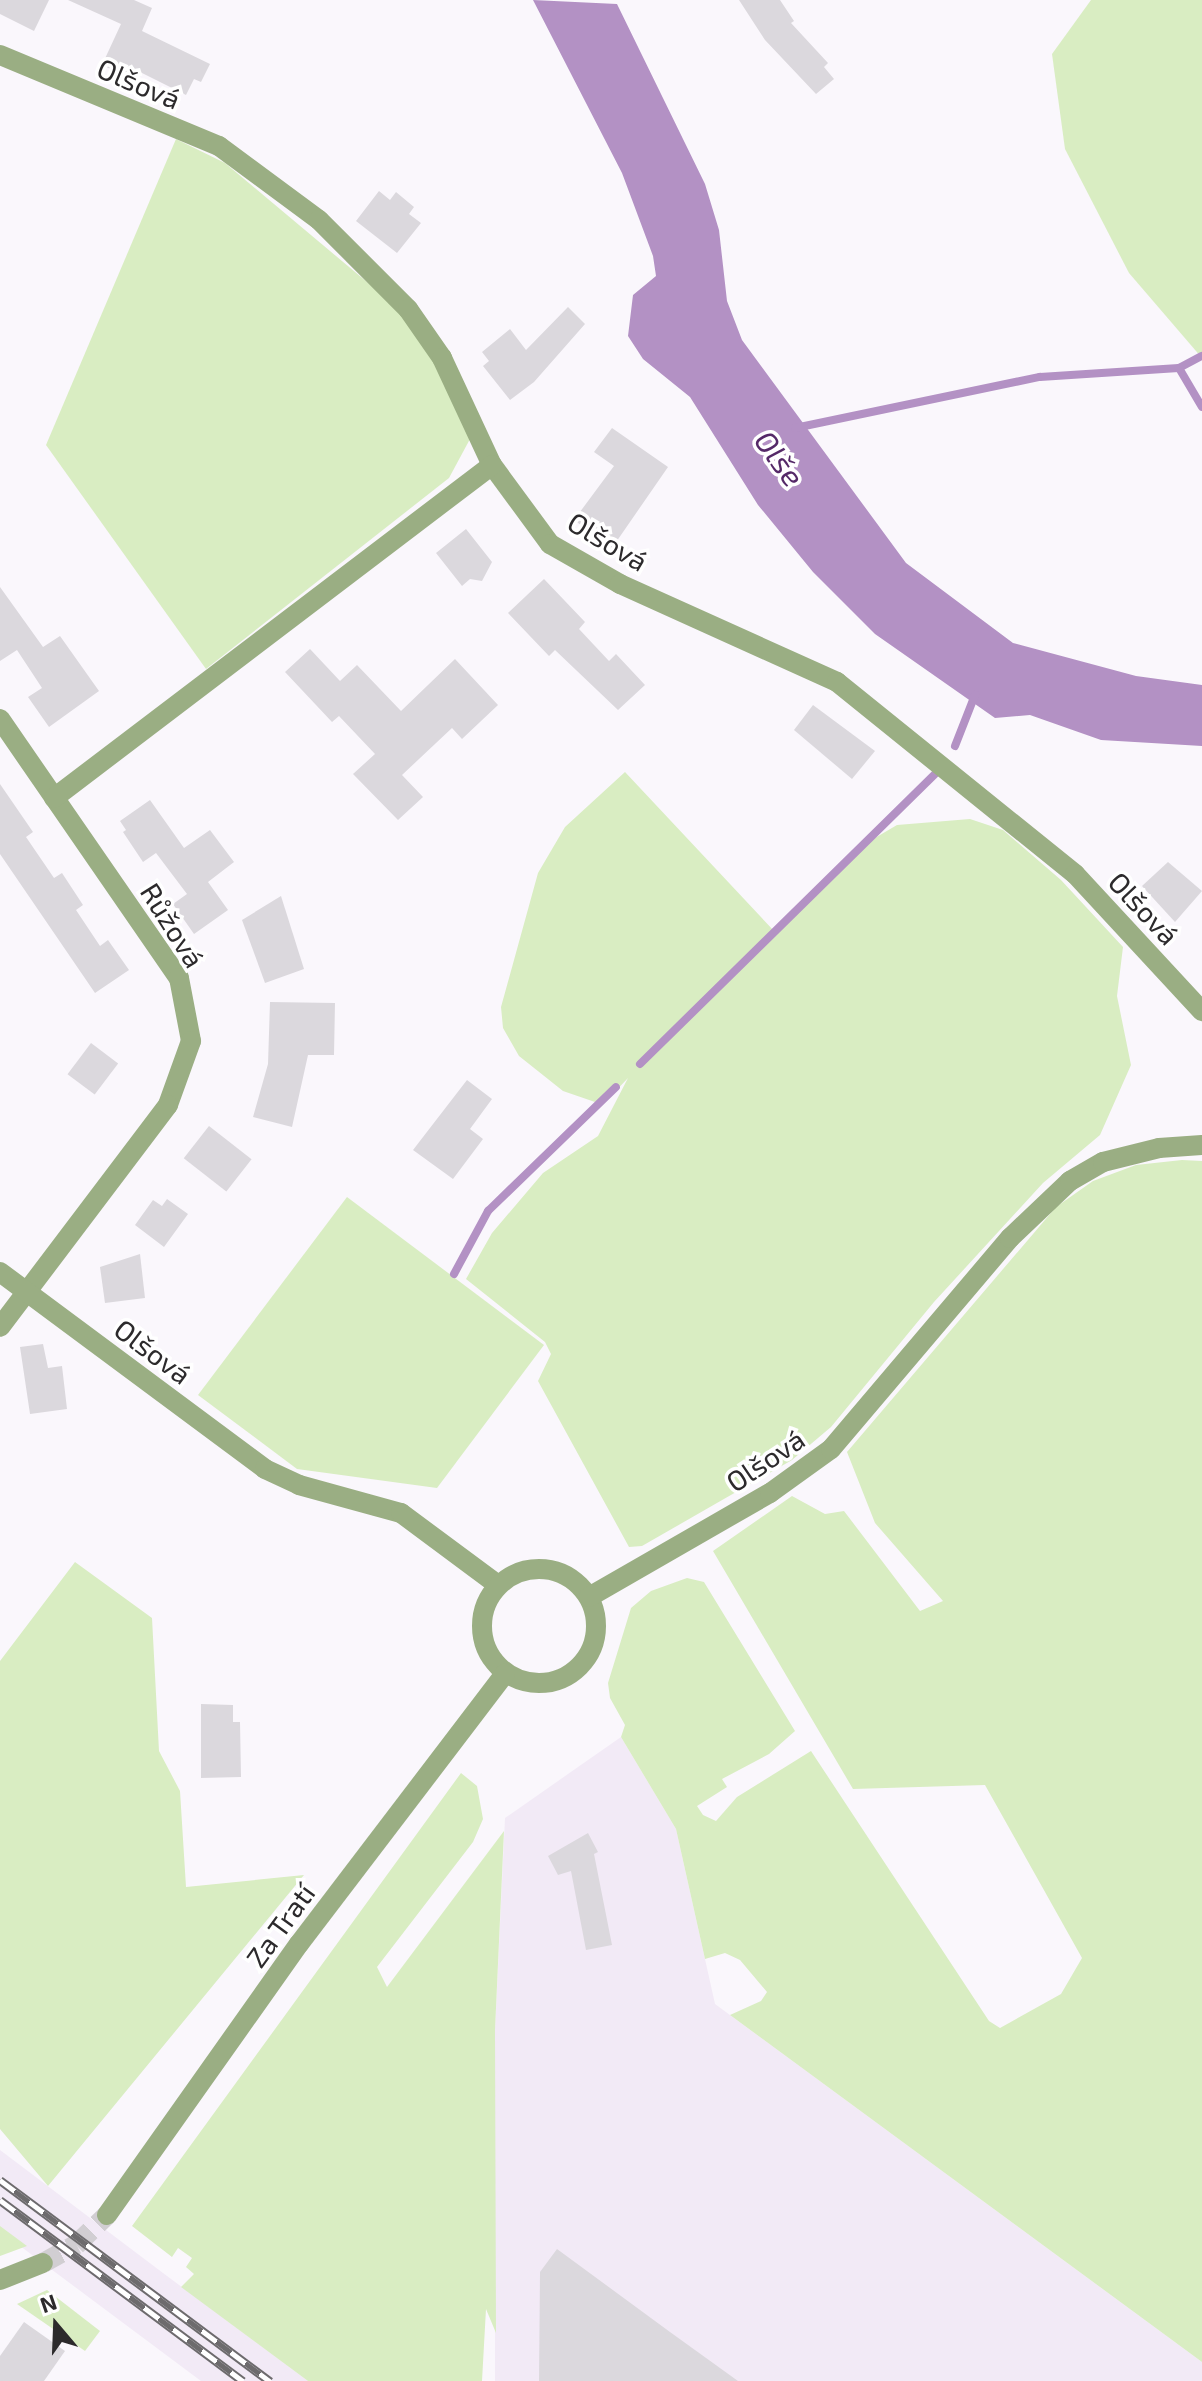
<!DOCTYPE html>
<meta charset="utf-8">
<style>
body{margin:0}
#map{position:relative;width:1202px;height:2381px;overflow:hidden;background:#faf7fc;font-family:"Exo 2",sans-serif}
div>[style]{position:absolute}
[style*='--x']{left:calc(var(--x)*1px);top:calc(var(--y)*1px);width:calc(var(--w)*1px);rotate:calc(var(--a)*1deg)}
.built>*{inset:0;background:#f2eaf6}
.green>*{inset:0;background:#d9edc2}
.water>*{inset:0;background:#b391c4}
.stream>*{height:8px;margin:-4px;padding:0 4px;transform-origin:4px;border-radius:4px;background:#b391c4}
.building>*{inset:0;background:#dbd8dd;transform-origin:0 0}
.street-tunnel>*{height:20px;margin-top:-10px;transform-origin:0;background:repeating-linear-gradient(90deg,#d1ced2 0 20px,transparent 0 30px)}
.street>*{height:20px;margin:-10px;padding:0 10px;transform-origin:10px;border-radius:10px;background:#9aae83}
.street>.ring{margin:-10px;padding:0;box-sizing:content-box;background:none;border:20px solid #9aae83;border-radius:50%}
.rail>*{height:9px;margin-top:-4.5px;transform-origin:0;background:repeating-linear-gradient(90deg,#fff 0 18px,#6d6b6d 0 36px);box-sizing:border-box;border-block:2px solid #6d6b6d}
span{translate:-50% -50%;white-space:nowrap;text-align:center;line-height:1.15;-webkit-text-stroke:7px #fff;paint-order:stroke}
.street-label{font-size:28px;color:#2c2a2c}
.water-label{font-size:30px;color:#552968;font-style:italic}
.north{position:absolute;left:16px;top:2285px;width:80px;height:80px;-webkit-text-stroke:6px #fff;paint-order:stroke;rotate:341deg;font-size:22px;font-weight:700;line-height:32px;text-align:center;color:#2c2a2c}
.north::after{content:'';display:block;margin:auto;width:28px;height:36px;background:#2c2a2c;clip-path:polygon(50% 0,100% 100%,50% 72%,0 100%)}
</style>
<div id="map">
<div class="built">
<div style="clip-path:polygon(621px 1737px,676px 1829px,715px 2004px,1202px 2362px,1202px 2381px,495px 2381px,495px 2030px,505px 1818px)"></div>
<div style="clip-path:polygon(0 2150px,163px 2273px,308px 2381px,201px 2381px,0 2231px)"></div>
</div>
<div class="green">
<div style="clip-path:polygon(1091px 0,1202px 0,1202px 358px,1129px 273px,1065px 149px,1052px 54px)"></div>
<div style="clip-path:polygon(176px 139px,225px 163px,404px 313px,435px 358px,470px 439px,449px 478px,206px 669px,46px 445px)"></div>
<div style="clip-path:polygon(625px 772px,775px 932px,863px 845px,897px 825px,970px 819px,1003px 830px,1061px 880px,1123px 947px,1117px 996px,1131px 1065px,1100px 1135px,1043px 1183px,934px 1302px,831px 1427px,792px 1460px,642px 1546px,629px 1547px,538px 1381px,551px 1354px,545px 1342px,466px 1279px,492px 1233px,543px 1173px,598px 1136px,628px 1078px,610px 1097px,595px 1102px,563px 1091px,519px 1056px,503px 1028px,501px 1007px,538px 873px,565px 827px)"></div>
<div style="clip-path:polygon(1182px 1160px,1202px 1161px,1202px 2362px,730px 2015px,761px 2001px,767px 1992px,740px 1960px,725px 1953px,705px 1959px,676px 1829px,621px 1737px,625px 1725px,610px 1698px,608px 1683px,631px 1608px,651px 1591px,687px 1578px,704px 1582px,795px 1731px,769px 1754px,722px 1779px,727px 1787px,697px 1806px,703px 1815px,716px 1821px,737px 1797px,811px 1751px,989px 2021px,1000px 2028px,1061px 1994px,1082px 1958px,985px 1785px,853px 1789px,713px 1551px,792px 1496px,825px 1514px,844px 1511px,920px 1611px,943px 1601px,875px 1523px,847px 1452px,1056px 1207px,1093px 1181px,1136px 1165px)"></div>
<div style="clip-path:polygon(347px 1197px,544px 1345px,437px 1488px,297px 1469px,198px 1395px)"></div>
<div style="clip-path:polygon(75px 1562px,152px 1618px,159px 1751px,180px 1791px,186px 1887px,304px 1875px,48px 2186px,0 2129px,0 1661px)"></div>
<div style="clip-path:polygon(461px 1773px,477px 1786px,483px 1819px,473px 1842px,377px 1967px,387px 1987px,504px 1831px,495px 2030px,496px 2333px,486px 2309px,482px 2381px,308px 2381px,181px 2287px,194px 2274px,186px 2267px,192px 2258px,178px 2248px,172px 2257px,132px 2226px)"></div>
<div style="clip-path:polygon(0 2226px,27px 2246px,0 2256px)"></div>
<div style="clip-path:polygon(47px 2290px,100px 2331px,85px 2351px,17px 2304px)"></div>
</div>
<div class="water">
<div style="clip-path:polygon(533px 0,617px 4px,705px 184px,719px 230px,727px 301px,742px 340px,906px 563px,1013px 643px,1136px 676px,1202px 685px,1202px 746px,1101px 740px,1030px 715px,995px 718px,875px 634px,813px 572px,758px 505px,690px 397px,643px 359px,628px 336px,633px 295px,656px 276px,653px 256px,622px 173px)"></div>
</div>
<div class="stream">
<div style="--x:1179;--y:368;--w:26;--a:-28"></div>
<div style="--x:795;--y:428;--w:250;--a:-11.8"></div>
<div style="--x:1040;--y:377;--w:139;--a:-3.7"></div>
<div style="--x:1179;--y:368;--w:45;--a:59.5"></div>
<div style="--x:955;--y:746;--w:55;--a:-68.6"></div>
<div style="--x:640;--y:1064;--w:417;--a:-44.5"></div>
<div style="--x:454;--y:1274;--w:72;--a:-61.6"></div>
<div style="--x:488;--y:1211;--w:178;--a:-44.1"></div>
</div>
<div class="building">
<div style="clip-path:polygon(0 0,49px 0,34px 31px,0 14px)"></div>
<div style="clip-path:polygon(68px 0,134px 0,152px 8px,142px 31px,210px 64px,201px 82px,194px 79px,186px 95px,136px 70px,132px 79px,102px 65px,121px 24px)"></div>
<div style="clip-path:polygon(739px 0,780px 0,794px 21px,791px 23px,828px 63px,824px 67px,834px 79px,816px 94px,765px 40px)"></div>
<div style="clip-path:polygon(379px 191px,390px 200px,396px 192px,414px 207px,409px 214px,421px 223px,397px 253px,356px 221px)"></div>
<div style="clip-path:polygon(568px 307px,585px 324px,534px 382px,510px 400px,483px 366px,489px 361px,482px 352px,510px 329px,526px 350px)"></div>
<div style="clip-path:polygon(612px 428px,668px 467px,612px 548px,574px 520px,614px 466px,594px 452px)"></div>
<div style="clip-path:polygon(466px 529px,492px 562px,482px 581px,470px 579px,462px 586px,436px 553px)"></div>
<div style="clip-path:polygon(544px 579px,585px 622px,579px 629px,609px 661px,616px 654px,645px 685px,618px 710px,555px 650px,549px 656px,508px 613px)"></div>
<div style="clip-path:polygon(0 587px,43px 647px,60px 636px,99px 691px,49px 727px,28px 697px,42px 688px,17px 650px,0 661px)"></div>
<div style="clip-path:polygon(310px 649px,340px 681px,357px 665px,401px 711px,455px 659px,498px 705px,462px 739px,452px 728px,402px 775px,423px 797px,398px 820px,353px 774px,375px 754px,339px 716px,332px 722px,285px 672px)"></div>
<div style="clip-path:polygon(813px 705px,875px 751px,852px 779px,794px 730px)"></div>
<div style="clip-path:polygon(0 784px,33px 832px,26px 837px,54px 878px,62px 873px,83px 905px,76px 910px,100px 946px,108px 940px,129px 970px,95px 993px,0 854px)"></div>
<div style="clip-path:polygon(150px 800px,184px 848px,210px 830px,234px 862px,208px 882px,228px 910px,194px 934px,173px 904px,187px 894px,156px 853px,143px 862px,123px 832px,126px 830px,120px 821px)"></div>
<div style="clip-path:polygon(1168px 862px,1202px 891px,1175px 922px,1142px 886px)"></div>
<div style="clip-path:polygon(281px 896px,304px 969px,265px 983px,242px 920px)"></div>
<div style="clip-path:polygon(270px 1002px,335px 1003px,334px 1055px,308px 1055px,292px 1127px,253px 1117px,268px 1064px)"></div>
<div style="left:91px;top:1043px;width:34px;height:39px;rotate:37deg"></div>
<div style="clip-path:polygon(467px 1080px,492px 1099px,470px 1129px,483px 1139px,453px 1179px,413px 1150px)"></div>
<div style="left:209px;top:1126px;width:54px;height:41px;rotate:38deg"></div>
<div style="clip-path:polygon(167px 1199px,188px 1214px,164px 1247px,135px 1225px,153px 1200px,162px 1206px)"></div>
<div style="clip-path:polygon(140px 1254px,145px 1298px,105px 1303px,100px 1267px)"></div>
<div style="clip-path:polygon(43px 1344px,48px 1368px,62px 1366px,67px 1409px,30px 1414px,20px 1347px)"></div>
<div style="clip-path:polygon(201px 1704px,233px 1705px,233px 1722px,240px 1722px,241px 1777px,201px 1778px)"></div>
<div style="clip-path:polygon(588px 1833px,598px 1852px,594px 1854px,612px 1945px,586px 1950px,571px 1871px,558px 1875px,548px 1856px)"></div>
<div style="clip-path:polygon(557px 2249px,670px 2332px,738px 2381px,539px 2381px,540px 2272px)"></div>
<div style="clip-path:polygon(24px 2322px,65px 2351px,44px 2381px,0 2381px,0 2356px)"></div>
</div>
<div class="street-tunnel">
<div style="--x:43;--y:2263;--w:38;--a:-29"></div>
<div style="--x:76;--y:2245;--w:43;--a:-44.1"></div>
</div>
<div class="street">
<div style="--x:0;--y:55;--w:237;--a:22.6"></div>
<div style="--x:219;--y:146;--w:124;--a:36.5"></div>
<div style="--x:319;--y:220;--w:126;--a:45"></div>
<div style="--x:408;--y:309;--w:60;--a:55.2"></div>
<div style="--x:442;--y:358;--w:118;--a:65"></div>
<div style="--x:492;--y:465;--w:98;--a:53.7"></div>
<div style="--x:550;--y:544;--w:81;--a:29.7"></div>
<div style="--x:620;--y:584;--w:238;--a:24.3"></div>
<div style="--x:837;--y:682;--w:306;--a:38.9"></div>
<div style="--x:1075;--y:874;--w:187;--a:47.2"></div>
<div style="--x:0;--y:719;--w:315;--a:55.4"></div>
<div style="--x:179;--y:978;--w:64;--a:79.2"></div>
<div style="--x:191;--y:1041;--w:68;--a:109.8"></div>
<div style="--x:168;--y:1105;--w:278;--a:127.1"></div>
<div style="--x:54;--y:798;--w:550;--a:-37.24"></div>
<div style="--x:0;--y:1272;--w:330;--a:36.6"></div>
<div style="--x:265;--y:1469;--w:38;--a:25"></div>
<div style="--x:299;--y:1485;--w:106;--a:15.4"></div>
<div style="--x:401;--y:1513;--w:121;--a:36.6"></div>
<div class="ring" style="left:482px;top:1569px;width:94px;height:94px"></div>
<div style="--x:589;--y:1597;--w:209;--a:-29.9"></div>
<div style="--x:770;--y:1493;--w:75;--a:-35.8"></div>
<div style="--x:831;--y:1449;--w:277;--a:-49.7"></div>
<div style="--x:1010;--y:1238;--w:83;--a:-43.5"></div>
<div style="--x:1070;--y:1181;--w:38;--a:-30"></div>
<div style="--x:1103;--y:1162;--w:58;--a:-14"></div>
<div style="--x:1159;--y:1148;--w:43;--a:-4"></div>
<div style="--x:107;--y:2215;--w:332;--a:-54.7"></div>
<div style="--x:299;--y:1944;--w:340;--a:-52.7"></div>
<div style="--x:0;--y:2280;--w:46;--a:-21.6"></div>
</div>
<div class="rail">
<div style="--x:0;--y:2180;--w:337;--a:36.7"></div>
<div style="--x:0;--y:2200;--w:303;--a:36.7"></div>
</div>
<div class="street-label">
<span style="left:139px;top:83px;rotate:23deg">Olšová</span>
<span style="left:608px;top:541px;rotate:31deg">Olšová</span>
<span style="left:1144px;top:908px;rotate:47deg">Olšová</span>
<span style="left:173px;top:925px;rotate:58deg">Růžová</span>
<span style="left:153px;top:1351px;rotate:37deg">Olšová</span>
<span style="left:765px;top:1460px;rotate:-34deg">Olšová</span>
<span style="left:280px;top:1925px;rotate:-54deg">Za Tratí</span>
</div>
<div class="water-label">
<span style="left:780px;top:458px;rotate:54deg">Olše</span>
</div>
<div class="north">N</div>
</div>
